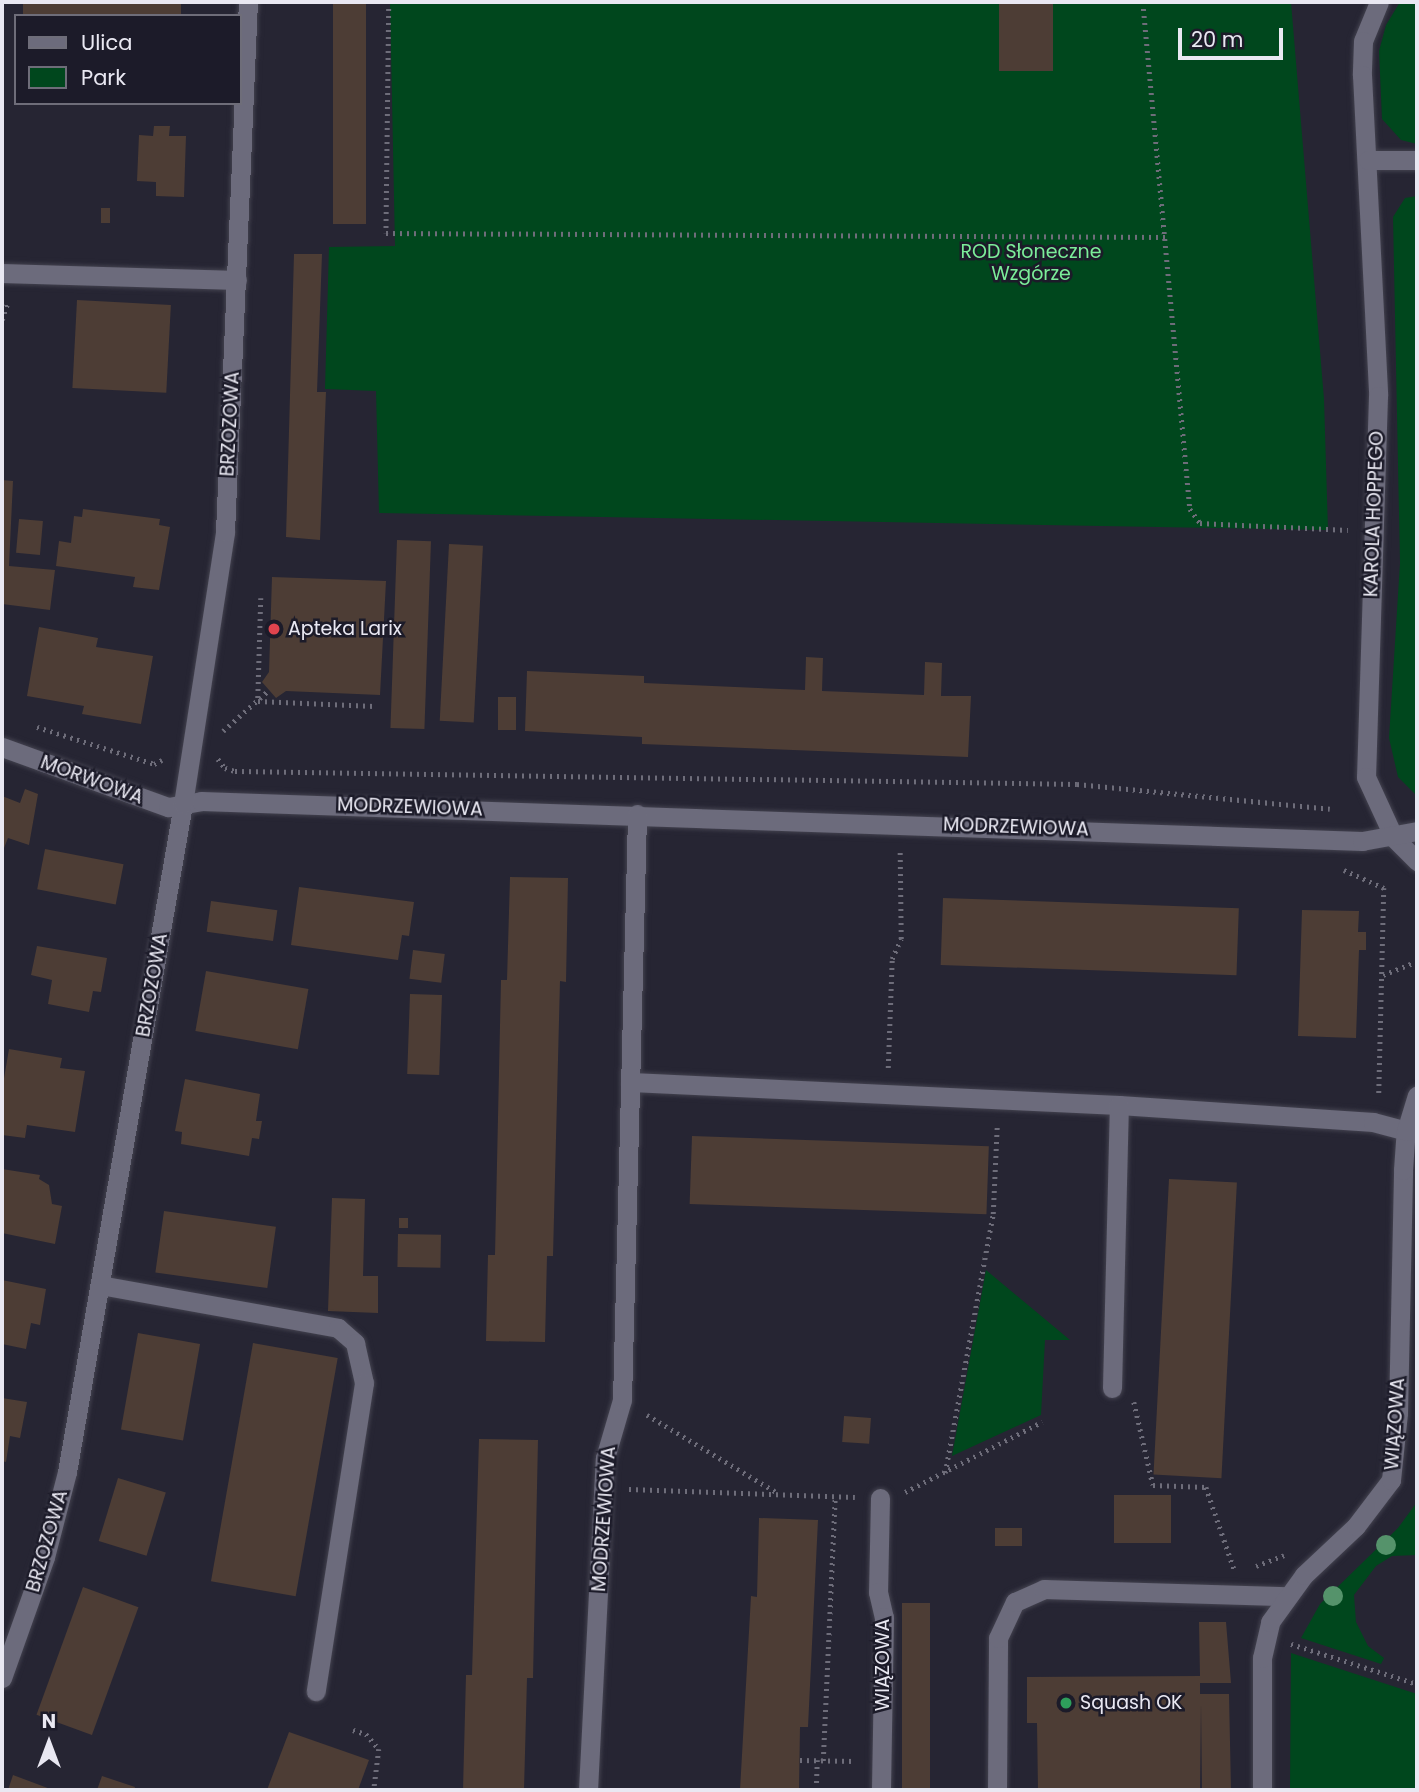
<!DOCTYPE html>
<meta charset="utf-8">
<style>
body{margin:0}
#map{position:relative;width:1419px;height:1792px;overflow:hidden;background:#262533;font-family:Poppins,sans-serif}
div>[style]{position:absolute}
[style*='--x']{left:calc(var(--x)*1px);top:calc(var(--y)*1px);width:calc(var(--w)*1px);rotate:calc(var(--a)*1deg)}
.green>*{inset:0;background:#00471d}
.building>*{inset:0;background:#4d3d35;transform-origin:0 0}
.path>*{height:4.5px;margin-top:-2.25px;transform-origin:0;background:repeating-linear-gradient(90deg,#6e6d7a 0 2px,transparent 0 7px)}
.roads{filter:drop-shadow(0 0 2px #43424f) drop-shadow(0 0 2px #43424f)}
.service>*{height:19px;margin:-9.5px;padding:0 9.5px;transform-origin:9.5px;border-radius:9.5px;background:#6c6b7c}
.minor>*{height:19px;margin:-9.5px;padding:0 9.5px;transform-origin:9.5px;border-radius:9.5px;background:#6c6b7c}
.trees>*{width:20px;height:20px;margin:-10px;border-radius:50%;background:#55936b}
.dots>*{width:19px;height:19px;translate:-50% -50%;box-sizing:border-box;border:4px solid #1c1b29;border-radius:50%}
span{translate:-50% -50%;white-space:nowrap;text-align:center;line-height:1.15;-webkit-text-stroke:5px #1c1b29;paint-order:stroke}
.park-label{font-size:19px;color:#7bed99}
.street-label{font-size:19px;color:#e9e8f2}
.poi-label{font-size:19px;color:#e9e8f2}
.left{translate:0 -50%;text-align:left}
.frame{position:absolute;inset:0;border:4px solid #e9e8f2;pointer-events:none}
.legend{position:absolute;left:14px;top:14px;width:228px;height:91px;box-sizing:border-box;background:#1c1b29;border:2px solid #6e6d79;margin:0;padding:9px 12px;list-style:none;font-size:21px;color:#e9e8f2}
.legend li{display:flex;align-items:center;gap:14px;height:35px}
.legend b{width:35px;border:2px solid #6e6d79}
.north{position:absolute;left:14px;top:1708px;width:70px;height:70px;-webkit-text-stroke:5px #1c1b29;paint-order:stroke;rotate:0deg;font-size:19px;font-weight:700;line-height:28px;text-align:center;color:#e9e8f2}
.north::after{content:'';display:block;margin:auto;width:24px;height:32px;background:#e9e8f2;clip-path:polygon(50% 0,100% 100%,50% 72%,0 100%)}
.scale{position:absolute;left:1178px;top:28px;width:105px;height:32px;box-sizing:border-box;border:4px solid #e9e8f2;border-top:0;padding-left:9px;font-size:21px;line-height:24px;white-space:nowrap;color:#e9e8f2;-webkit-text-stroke:5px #1c1b29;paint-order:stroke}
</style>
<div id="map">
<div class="green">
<div style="clip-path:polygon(390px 2px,1291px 2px,1324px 399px,1328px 530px,379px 513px,376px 391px,325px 389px,329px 247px,395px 246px)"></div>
<div style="clip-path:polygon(1400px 2px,1417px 2px,1417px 144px,1401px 140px,1382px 119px,1379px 51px,1386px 25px)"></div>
<div style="clip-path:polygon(1417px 196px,1417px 796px,1398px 777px,1389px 738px,1400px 563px,1393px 217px,1405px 198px)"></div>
<div style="clip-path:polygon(986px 1270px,1070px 1340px,1045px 1340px,1041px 1415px,952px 1456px)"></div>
<div style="clip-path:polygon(1417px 1502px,1417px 1555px,1392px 1556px,1376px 1566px,1354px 1595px,1356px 1622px,1368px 1646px,1384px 1658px,1381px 1664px,1301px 1638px,1320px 1604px,1398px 1528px)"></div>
<div style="clip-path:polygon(1291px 1653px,1417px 1694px,1417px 1790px,1290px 1790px)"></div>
</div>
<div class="building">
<div style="left:23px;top:2px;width:158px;height:14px"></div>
<div style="left:333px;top:2px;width:33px;height:222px"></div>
<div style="left:999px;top:2px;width:54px;height:69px"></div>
<div style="clip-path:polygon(154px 126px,170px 126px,169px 136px,186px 136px,184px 197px,156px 196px,156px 182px,137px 181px,139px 135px,153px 136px)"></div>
<div style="left:101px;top:208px;width:9px;height:15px"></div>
<div style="clip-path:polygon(294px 254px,322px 254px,317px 392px,326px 392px,320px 540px,286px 537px)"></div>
<div style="left:77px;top:300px;width:94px;height:88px;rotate:3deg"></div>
<div style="clip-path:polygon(2px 480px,13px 481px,9px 566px,55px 570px,50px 610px,2px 604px)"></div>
<div style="clip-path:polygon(83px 509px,160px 519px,159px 525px,170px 527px,159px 590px,133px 587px,135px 577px,56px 566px,59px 541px,71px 543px,74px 516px,82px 517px)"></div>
<div style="left:19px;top:519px;width:24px;height:34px;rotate:5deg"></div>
<div style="left:397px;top:540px;width:34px;height:188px;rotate:2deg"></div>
<div style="left:449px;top:544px;width:34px;height:177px;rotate:3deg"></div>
<div style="clip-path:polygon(272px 577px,386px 581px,380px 695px,286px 691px,276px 698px,262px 682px,269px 672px)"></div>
<div style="clip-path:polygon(39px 627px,98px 638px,96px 647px,153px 656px,141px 724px,82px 714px,84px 706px,27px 696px)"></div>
<div style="clip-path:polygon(806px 657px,823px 658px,822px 691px,924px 695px,925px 662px,942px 663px,941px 696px,971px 696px,968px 757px,642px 744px,642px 737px,525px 731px,527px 671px,644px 676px,644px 683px,805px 690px)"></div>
<div style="left:498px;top:697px;width:18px;height:33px"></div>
<div style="clip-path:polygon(25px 789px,38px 794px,29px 845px,8px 838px,2px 853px,2px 796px,20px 803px)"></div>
<div style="left:45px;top:849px;width:80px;height:41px;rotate:11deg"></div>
<div style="clip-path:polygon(510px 877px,568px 878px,566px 982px,560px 981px,553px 1256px,547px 1256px,545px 1342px,486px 1341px,488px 1255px,495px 1255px,501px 980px,507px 980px)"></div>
<div style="clip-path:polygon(299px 887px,414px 902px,409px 936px,402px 935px,398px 960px,291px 945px)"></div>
<div style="left:943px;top:898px;width:296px;height:67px;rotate:2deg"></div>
<div style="left:211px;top:901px;width:67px;height:31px;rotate:8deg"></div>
<div style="clip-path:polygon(1302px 910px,1359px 911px,1358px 932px,1366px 932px,1366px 950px,1359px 950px,1356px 1038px,1298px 1036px)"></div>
<div style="clip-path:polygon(37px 946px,107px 958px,101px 992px,93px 991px,89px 1012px,48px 1004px,52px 980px,31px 975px)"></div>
<div style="left:413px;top:950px;width:32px;height:29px;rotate:7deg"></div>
<div style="left:206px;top:971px;width:104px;height:61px;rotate:10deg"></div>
<div style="left:410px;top:994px;width:32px;height:80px;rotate:2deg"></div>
<div style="clip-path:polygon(9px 1049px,62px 1058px,60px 1068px,85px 1071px,75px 1132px,27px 1125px,25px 1138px,2px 1135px,2px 1090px)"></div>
<div style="clip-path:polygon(185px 1079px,260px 1094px,256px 1121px,262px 1121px,259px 1139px,252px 1138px,249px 1156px,181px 1144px,182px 1132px,175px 1131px)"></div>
<div style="left:692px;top:1136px;width:297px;height:68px;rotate:2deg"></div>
<div style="clip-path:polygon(2px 1169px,40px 1175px,39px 1179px,49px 1185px,52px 1204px,62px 1206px,55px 1244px,2px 1233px)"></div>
<div style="left:1169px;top:1179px;width:68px;height:296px;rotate:3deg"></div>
<div style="clip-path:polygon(332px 1198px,365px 1199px,363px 1276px,378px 1276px,378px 1313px,328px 1311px)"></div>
<div style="left:164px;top:1211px;width:113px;height:62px;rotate:8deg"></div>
<div style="left:399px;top:1218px;width:9px;height:10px"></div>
<div style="left:398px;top:1234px;width:43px;height:33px;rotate:1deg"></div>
<div style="clip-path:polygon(2px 1280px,46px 1289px,40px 1325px,31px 1323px,26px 1349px,2px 1344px)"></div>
<div style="left:138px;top:1333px;width:63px;height:98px;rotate:10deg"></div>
<div style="left:253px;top:1343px;width:86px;height:242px;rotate:10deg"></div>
<div style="clip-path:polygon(2px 1398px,27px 1402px,20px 1438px,10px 1436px,6px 1462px,2px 1461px)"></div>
<div style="left:844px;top:1416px;width:27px;height:26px;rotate:4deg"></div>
<div style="clip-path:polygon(479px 1439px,538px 1440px,533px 1678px,527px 1678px,524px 1790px,463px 1790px,466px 1675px,472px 1675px)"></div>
<div style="left:118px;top:1478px;width:50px;height:66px;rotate:17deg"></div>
<div style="left:1114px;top:1495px;width:57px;height:48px"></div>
<div style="clip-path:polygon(759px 1518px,818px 1520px,808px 1727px,800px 1727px,799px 1790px,740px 1790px,751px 1596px,757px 1597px)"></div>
<div style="left:995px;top:1528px;width:27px;height:18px"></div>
<div style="left:83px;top:1587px;width:59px;height:136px;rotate:20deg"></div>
<div style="left:902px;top:1603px;width:28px;height:187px"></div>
<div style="clip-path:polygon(1199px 1622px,1226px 1622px,1231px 1683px,1200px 1683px,1200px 1694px,1229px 1694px,1231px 1790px,1202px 1790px,1201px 1704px,1200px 1790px,1038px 1790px,1037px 1723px,1027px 1723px,1027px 1677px,1200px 1676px)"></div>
<div style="clip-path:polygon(289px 1732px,369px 1760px,358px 1790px,267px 1790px)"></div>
<div style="clip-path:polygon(13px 1775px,53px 1790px,8px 1790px)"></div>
<div style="clip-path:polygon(102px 1776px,135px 1787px,134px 1790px,97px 1790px)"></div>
</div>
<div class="path">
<div style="--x:389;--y:2;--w:231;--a:90.7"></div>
<div style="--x:386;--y:233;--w:781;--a:0.29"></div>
<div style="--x:1143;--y:2;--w:509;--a:84.7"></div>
<div style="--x:1190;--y:509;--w:17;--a:54"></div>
<div style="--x:1200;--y:523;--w:148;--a:2.7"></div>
<div style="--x:2;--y:320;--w:20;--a:-72"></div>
<div style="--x:261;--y:598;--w:103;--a:91.7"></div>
<div style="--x:258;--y:701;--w:116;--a:2.5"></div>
<div style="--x:37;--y:727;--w:123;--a:17.5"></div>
<div style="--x:154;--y:764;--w:9;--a:-27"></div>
<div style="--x:223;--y:731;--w:62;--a:-41.7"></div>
<div style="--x:218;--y:759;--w:11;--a:52"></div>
<div style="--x:225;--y:768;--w:10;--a:17"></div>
<div style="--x:235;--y:771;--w:842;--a:0.88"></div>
<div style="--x:1077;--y:784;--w:254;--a:5.6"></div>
<div style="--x:1344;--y:870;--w:44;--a:24.2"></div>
<div style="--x:1384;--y:888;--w:209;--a:91.4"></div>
<div style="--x:1383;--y:975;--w:37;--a:-22"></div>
<div style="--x:888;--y:1068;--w:109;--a:-87.9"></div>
<div style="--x:892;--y:959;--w:22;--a:-66"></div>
<div style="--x:901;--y:939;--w:88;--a:-90.7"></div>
<div style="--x:1134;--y:1402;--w:85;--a:77.1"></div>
<div style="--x:1153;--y:1485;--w:53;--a:2.2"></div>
<div style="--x:1206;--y:1487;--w:87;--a:71.1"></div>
<div style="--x:647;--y:1415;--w:152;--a:30.8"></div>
<div style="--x:945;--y:1473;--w:263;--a:-79.5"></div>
<div style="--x:993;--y:1214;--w:89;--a:-87.4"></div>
<div style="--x:629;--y:1489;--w:226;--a:2"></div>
<div style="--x:905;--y:1492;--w:154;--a:-27.1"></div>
<div style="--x:1256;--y:1566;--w:30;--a:-21"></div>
<div style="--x:1291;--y:1644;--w:132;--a:17.6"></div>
<div style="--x:353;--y:1730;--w:14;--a:17"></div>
<div style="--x:366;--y:1734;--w:20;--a:49"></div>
<div style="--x:379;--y:1749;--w:41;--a:97"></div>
<div style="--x:800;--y:1760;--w:55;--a:1"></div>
<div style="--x:823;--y:1761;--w:265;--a:-87.4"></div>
<div style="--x:816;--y:1790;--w:30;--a:-88"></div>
</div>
<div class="roads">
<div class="service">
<div style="--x:2;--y:273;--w:235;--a:1.7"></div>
<div style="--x:100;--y:1285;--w:242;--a:10.2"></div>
<div style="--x:338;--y:1328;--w:23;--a:41"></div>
<div style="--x:355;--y:1343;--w:41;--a:77.3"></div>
<div style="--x:364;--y:1383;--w:312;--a:98.9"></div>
<div style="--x:997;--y:1790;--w:152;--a:-89.6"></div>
<div style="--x:998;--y:1638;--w:40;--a:-65"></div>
<div style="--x:1015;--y:1602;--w:32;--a:-24"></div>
<div style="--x:1044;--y:1589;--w:242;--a:1.7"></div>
</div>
<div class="minor">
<div style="--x:1379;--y:2;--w:42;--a:112.3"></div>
<div style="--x:1363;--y:41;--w:34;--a:92"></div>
<div style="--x:1362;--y:75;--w:321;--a:87.1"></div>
<div style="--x:1378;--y:396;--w:381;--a:91.8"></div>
<div style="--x:1366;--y:777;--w:67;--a:65.3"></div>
<div style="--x:1394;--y:838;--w:33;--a:45"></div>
<div style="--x:1368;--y:160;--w:49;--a:0"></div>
<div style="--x:2;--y:747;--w:177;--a:19.9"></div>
<div style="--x:168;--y:807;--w:34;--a:-10"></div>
<div style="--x:201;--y:801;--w:1162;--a:1.97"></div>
<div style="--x:1362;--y:841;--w:56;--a:-10.3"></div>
<div style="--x:630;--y:1082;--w:490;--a:2.7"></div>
<div style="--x:1119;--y:1105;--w:255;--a:3.8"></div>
<div style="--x:1373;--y:1122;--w:34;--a:15"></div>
<div style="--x:1112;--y:1388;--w:283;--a:-88.6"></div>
<div style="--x:880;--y:1498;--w:94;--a:91.2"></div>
<div style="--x:878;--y:1592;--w:26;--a:77"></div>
<div style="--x:884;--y:1617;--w:173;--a:91"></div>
<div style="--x:2;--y:1678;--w:128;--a:-70.4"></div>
<div style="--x:45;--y:1557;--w:88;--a:-75.5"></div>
<div style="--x:67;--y:1472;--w:678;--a:-80.15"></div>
<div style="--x:183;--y:804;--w:275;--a:-81.2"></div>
<div style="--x:225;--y:532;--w:530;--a:-87.52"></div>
<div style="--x:588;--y:1790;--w:332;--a:-87.1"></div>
<div style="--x:605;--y:1458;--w:60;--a:-73.7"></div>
<div style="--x:622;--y:1400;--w:586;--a:-88.53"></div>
<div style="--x:1262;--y:1790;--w:132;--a:-90"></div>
<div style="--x:1262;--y:1658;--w:37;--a:-77"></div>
<div style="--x:1270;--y:1622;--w:58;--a:-54.1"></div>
<div style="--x:1304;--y:1575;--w:71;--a:-43.3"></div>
<div style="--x:1356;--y:1526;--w:58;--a:-52.7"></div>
<div style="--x:1391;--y:1480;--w:67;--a:-84"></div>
<div style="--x:1398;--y:1413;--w:243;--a:-88.8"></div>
<div style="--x:1403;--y:1170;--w:39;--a:-86"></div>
<div style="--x:1406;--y:1131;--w:37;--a:-73"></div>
</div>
</div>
<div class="trees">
<div style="left:1386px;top:1545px"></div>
<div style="left:1333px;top:1596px"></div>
</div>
<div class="dots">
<div style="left:274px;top:629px;background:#e0444e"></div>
<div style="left:1066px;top:1703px;background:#2e9e5b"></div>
</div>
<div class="park-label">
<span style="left:1031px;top:263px">ROD Słoneczne<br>Wzgórze</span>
</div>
<div class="street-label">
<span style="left:230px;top:424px;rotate:-87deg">BRZOZOWA</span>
<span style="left:1374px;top:514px;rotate:-88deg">KAROLA HOPPEGO</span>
<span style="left:92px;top:780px;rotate:20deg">MORWOWA</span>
<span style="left:410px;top:807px;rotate:2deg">MODRZEWIOWA</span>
<span style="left:1016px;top:827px;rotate:2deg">MODRZEWIOWA</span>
<span style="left:152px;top:985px;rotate:-80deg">BRZOZOWA</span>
<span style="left:1395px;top:1424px;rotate:-86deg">WIĄZOWA</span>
<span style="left:604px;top:1519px;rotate:-86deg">MODRZEWIOWA</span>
<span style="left:47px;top:1541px;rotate:-74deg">BRZOZOWA</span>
<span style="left:883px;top:1665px;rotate:-90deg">WIĄZOWA</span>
</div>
<div class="poi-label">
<span class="left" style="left:288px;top:629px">Apteka Larix</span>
<span class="left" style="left:1080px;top:1703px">Squash OK</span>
</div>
<div class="frame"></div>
<ul class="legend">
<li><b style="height:9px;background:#6c6b7c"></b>Ulica</li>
<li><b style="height:19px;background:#00471d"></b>Park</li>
</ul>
<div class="north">N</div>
<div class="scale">20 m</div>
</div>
